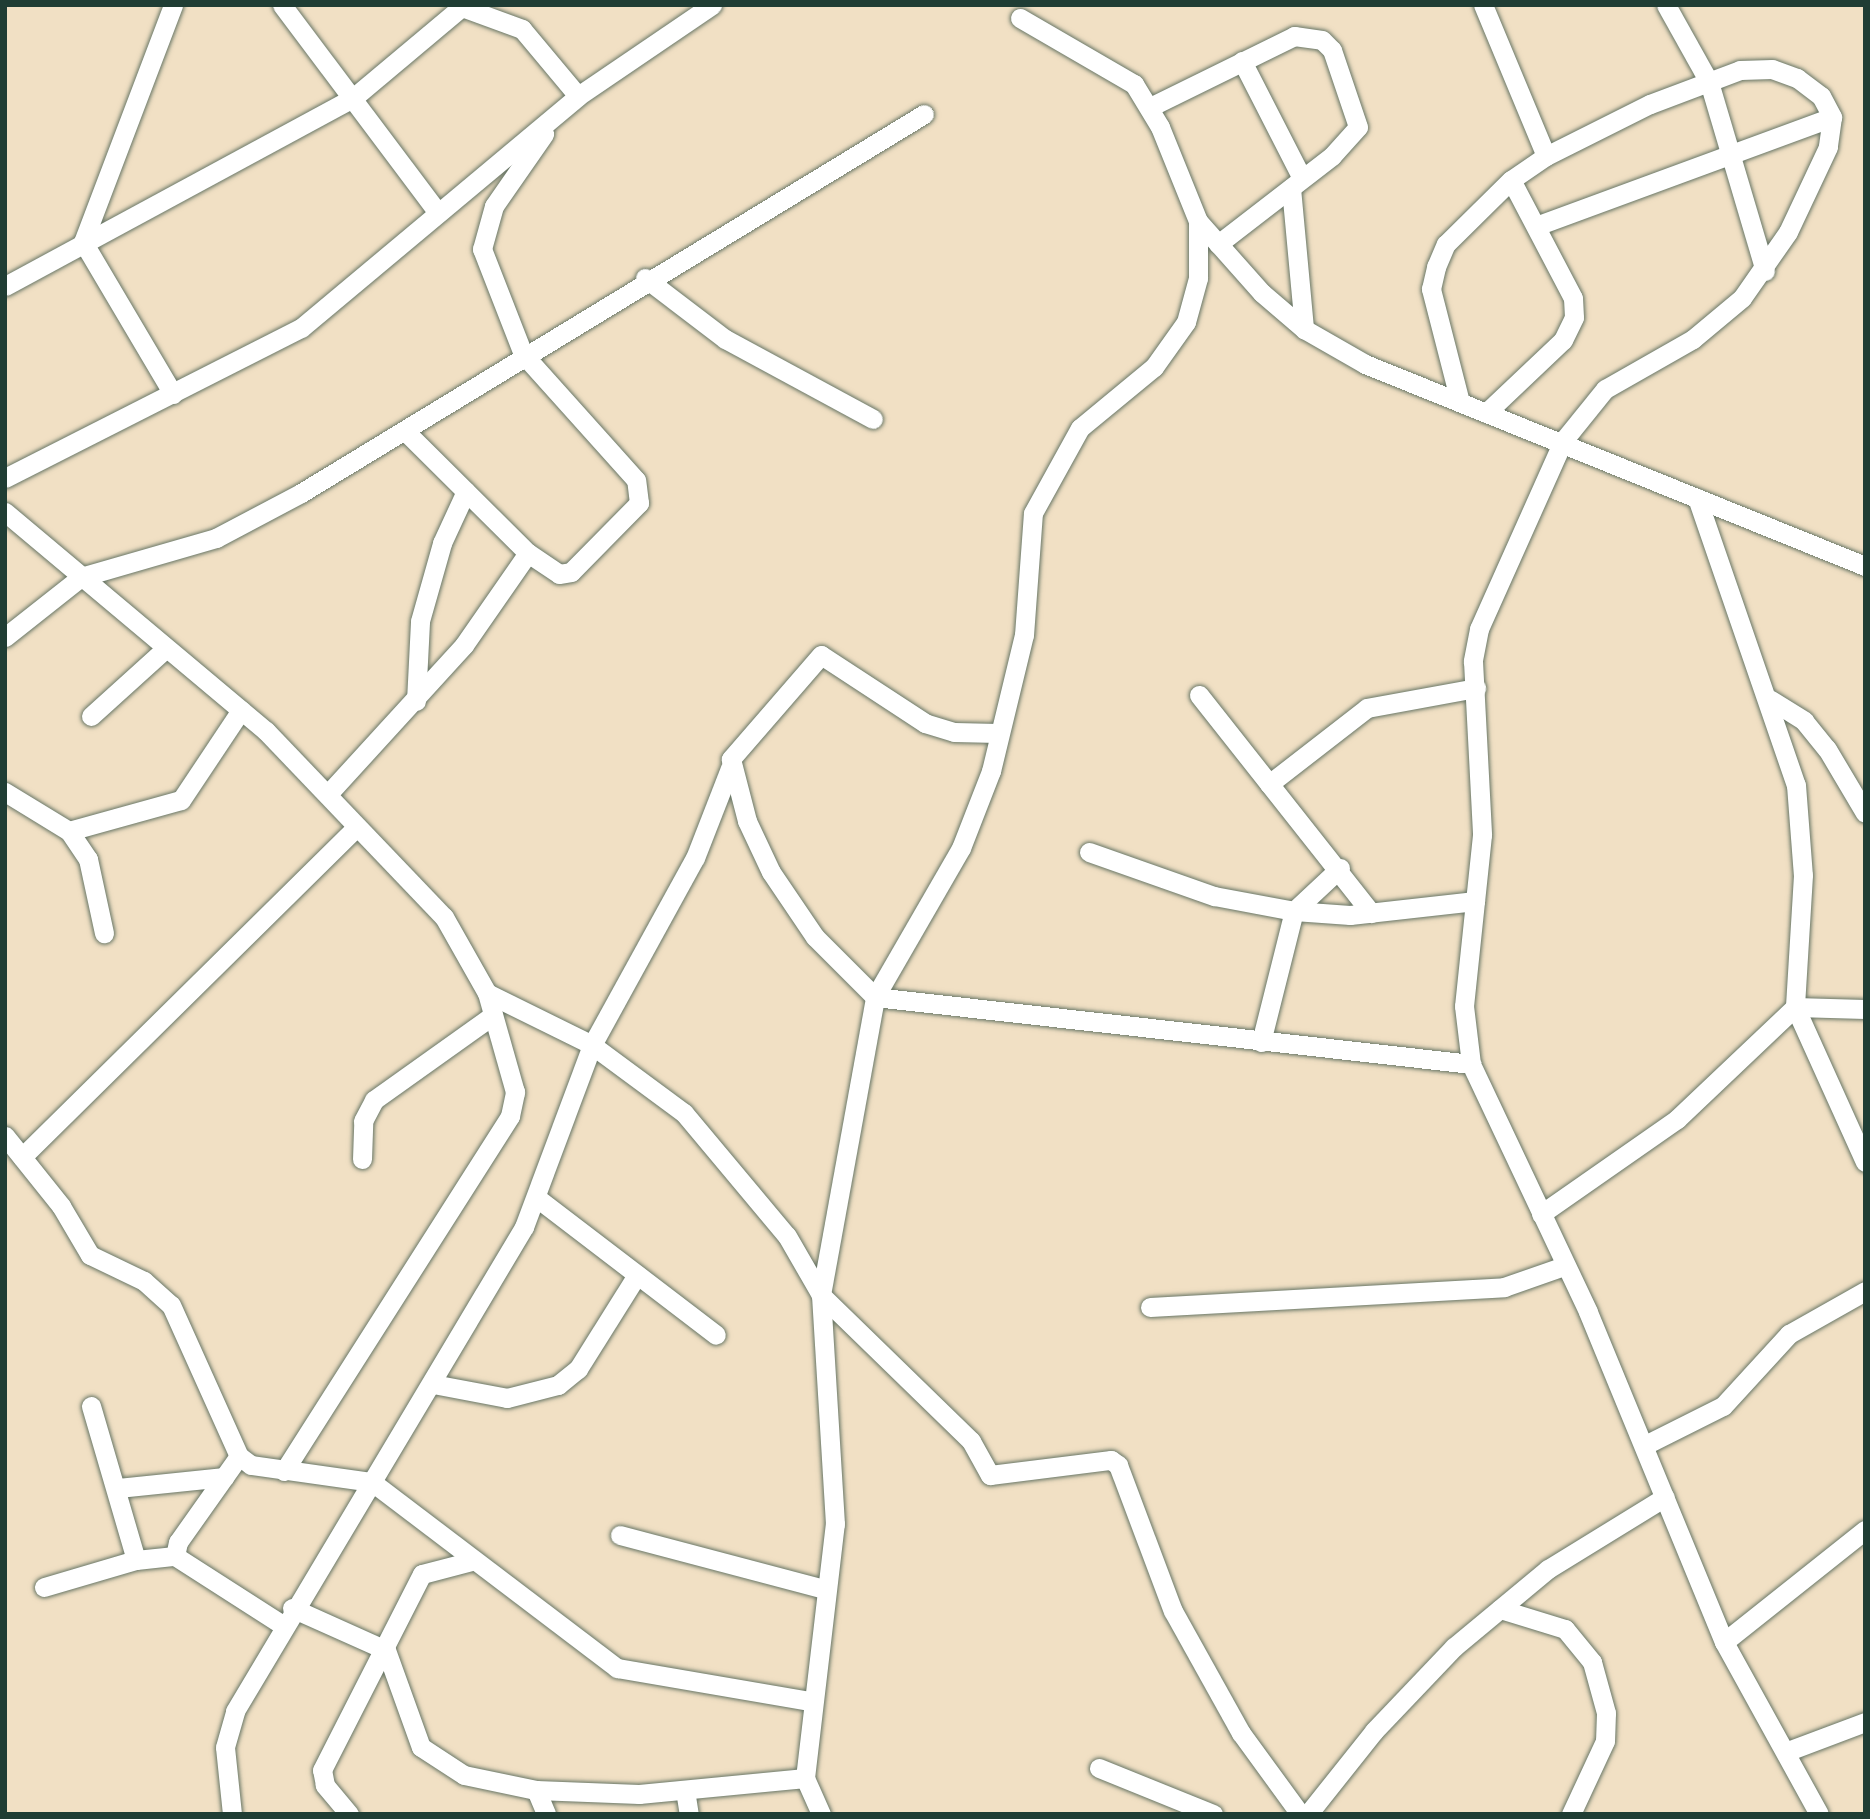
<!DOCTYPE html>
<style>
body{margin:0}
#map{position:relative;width:1870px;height:1819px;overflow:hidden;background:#f1e0c4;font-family:"Gochi Hand",sans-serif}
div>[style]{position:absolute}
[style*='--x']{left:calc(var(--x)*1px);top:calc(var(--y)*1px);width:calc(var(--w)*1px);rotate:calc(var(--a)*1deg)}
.roads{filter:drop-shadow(0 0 2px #687666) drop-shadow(0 0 2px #687666)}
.minor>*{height:19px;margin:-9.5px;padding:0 9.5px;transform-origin:9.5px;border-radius:9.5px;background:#fff}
span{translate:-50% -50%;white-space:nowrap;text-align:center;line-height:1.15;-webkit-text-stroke:7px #f6f6f2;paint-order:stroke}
.frame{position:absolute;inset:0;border:7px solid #1f3d34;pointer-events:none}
</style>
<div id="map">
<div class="roads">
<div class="minor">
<div style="--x:282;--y:5;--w:260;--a:53.1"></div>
<div style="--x:1666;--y:5;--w:88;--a:60.8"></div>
<div style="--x:1709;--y:82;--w:197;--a:73.5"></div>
<div style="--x:462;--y:7;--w:64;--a:20.1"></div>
<div style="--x:522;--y:29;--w:87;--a:50.1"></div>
<div style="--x:1020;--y:18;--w:132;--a:30.1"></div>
<div style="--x:1134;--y:84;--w:50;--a:58.8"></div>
<div style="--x:1160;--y:127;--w:101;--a:68"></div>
<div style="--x:1198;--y:221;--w:96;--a:48.4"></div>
<div style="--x:1262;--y:293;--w:55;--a:40.6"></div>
<div style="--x:1304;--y:329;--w:70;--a:29.8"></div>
<div style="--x:1365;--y:364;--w:539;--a:22"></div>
<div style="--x:1242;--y:61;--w:131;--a:62.9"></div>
<div style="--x:1150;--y:107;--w:161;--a:-26.2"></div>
<div style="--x:1294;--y:36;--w:28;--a:8"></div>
<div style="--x:1322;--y:40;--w:14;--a:45"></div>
<div style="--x:1332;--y:50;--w:81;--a:71.3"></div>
<div style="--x:1358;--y:127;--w:39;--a:132"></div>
<div style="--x:1332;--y:156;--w:144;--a:142.3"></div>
<div style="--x:1546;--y:156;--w:116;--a:-26.6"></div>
<div style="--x:1650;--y:104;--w:96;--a:-20.7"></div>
<div style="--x:1740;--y:70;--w:32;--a:-2"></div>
<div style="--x:1772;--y:69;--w:27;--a:20"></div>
<div style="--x:1797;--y:78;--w:30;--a:37"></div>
<div style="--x:1821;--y:96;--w:24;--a:62"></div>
<div style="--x:1832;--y:117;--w:30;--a:98"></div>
<div style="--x:1828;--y:147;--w:94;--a:115.2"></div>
<div style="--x:1788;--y:232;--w:80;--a:124.9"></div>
<div style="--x:1742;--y:298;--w:64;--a:140.1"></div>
<div style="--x:1693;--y:339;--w:101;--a:150.4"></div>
<div style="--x:1605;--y:389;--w:67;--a:128.9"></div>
<div style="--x:1563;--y:441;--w:206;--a:114.1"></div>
<div style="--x:1479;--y:629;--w:33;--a:101"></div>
<div style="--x:1473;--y:661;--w:174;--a:87"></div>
<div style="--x:1482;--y:835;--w:172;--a:96"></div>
<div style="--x:1464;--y:1006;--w:58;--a:83.1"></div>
<div style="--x:1471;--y:1064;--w:274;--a:64.7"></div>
<div style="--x:1588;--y:1312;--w:357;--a:67.6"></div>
<div style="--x:1724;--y:1642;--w:196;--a:61.1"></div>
<div style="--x:1291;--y:188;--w:142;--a:84.7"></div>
<div style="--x:1536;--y:226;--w:315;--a:-20.2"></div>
<div style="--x:645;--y:278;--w:101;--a:37.3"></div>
<div style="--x:725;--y:339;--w:168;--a:28.4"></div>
<div style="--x:5;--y:286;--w:396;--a:-28.4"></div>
<div style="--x:353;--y:98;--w:145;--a:-40"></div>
<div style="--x:173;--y:394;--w:177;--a:-120.6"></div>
<div style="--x:83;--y:242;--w:254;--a:-69.2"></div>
<div style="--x:1460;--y:402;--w:117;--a:-104.4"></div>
<div style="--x:1431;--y:289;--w:23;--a:-77"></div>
<div style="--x:1436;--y:267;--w:25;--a:-67"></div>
<div style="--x:1446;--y:244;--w:91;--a:-44.6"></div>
<div style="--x:1511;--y:180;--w:42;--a:-34.4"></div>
<div style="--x:1546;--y:156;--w:164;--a:-112.6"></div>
<div style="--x:1486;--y:413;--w:106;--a:-43.5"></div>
<div style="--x:1563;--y:340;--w:25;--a:-64"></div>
<div style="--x:1574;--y:317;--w:19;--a:-93"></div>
<div style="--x:1573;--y:298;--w:133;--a:-117.7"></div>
<div style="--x:406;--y:432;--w:172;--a:44.8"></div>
<div style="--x:528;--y:553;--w:37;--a:34"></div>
<div style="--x:559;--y:574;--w:12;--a:-9"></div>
<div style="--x:571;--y:572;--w:97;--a:-45.4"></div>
<div style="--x:639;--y:503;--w:23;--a:-97"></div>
<div style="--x:636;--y:480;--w:169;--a:-131.9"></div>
<div style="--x:523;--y:354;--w:113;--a:-111.3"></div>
<div style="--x:482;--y:249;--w:45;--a:-74.4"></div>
<div style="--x:494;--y:206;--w:88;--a:-55.2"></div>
<div style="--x:5;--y:478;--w:332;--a:-26.9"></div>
<div style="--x:301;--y:328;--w:361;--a:-39.9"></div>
<div style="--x:578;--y:96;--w:162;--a:-34.2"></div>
<div style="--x:1697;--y:498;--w:304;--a:71"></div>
<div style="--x:1796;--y:785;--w:90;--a:85.6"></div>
<div style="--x:1803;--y:875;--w:132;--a:93.5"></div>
<div style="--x:1795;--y:1007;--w:170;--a:65.7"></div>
<div style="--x:5;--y:512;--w:341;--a:40"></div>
<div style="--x:266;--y:731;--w:257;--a:46.3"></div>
<div style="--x:444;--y:917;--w:87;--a:60.5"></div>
<div style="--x:487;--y:993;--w:117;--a:26.3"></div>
<div style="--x:592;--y:1045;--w:114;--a:36.5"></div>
<div style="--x:684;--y:1113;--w:160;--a:50.1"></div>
<div style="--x:787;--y:1236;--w:68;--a:60"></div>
<div style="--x:821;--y:1295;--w:209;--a:44.2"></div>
<div style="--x:971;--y:1441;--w:39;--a:61"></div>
<div style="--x:990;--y:1475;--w:122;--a:-7.1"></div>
<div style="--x:1111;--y:1460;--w:9;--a:36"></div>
<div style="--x:1118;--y:1465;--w:156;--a:69.4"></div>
<div style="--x:1173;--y:1611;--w:140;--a:60.9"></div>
<div style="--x:1241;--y:1733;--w:100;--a:53.9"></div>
<div style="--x:5;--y:637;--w:97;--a:-38.3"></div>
<div style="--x:81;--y:577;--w:141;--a:-16.1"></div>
<div style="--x:216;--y:538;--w:96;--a:-27.9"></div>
<div style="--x:301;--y:493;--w:729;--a:-31.31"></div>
<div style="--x:1199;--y:695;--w:278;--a:51.7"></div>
<div style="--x:1771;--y:700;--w:39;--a:32"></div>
<div style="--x:1804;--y:721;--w:36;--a:51"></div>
<div style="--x:1827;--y:749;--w:74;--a:59.3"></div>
<div style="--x:416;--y:701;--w:80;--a:-87.1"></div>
<div style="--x:420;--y:621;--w:81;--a:-74.2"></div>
<div style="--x:442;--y:543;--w:57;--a:-65.2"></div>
<div style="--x:91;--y:716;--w:98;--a:-42.1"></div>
<div style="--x:998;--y:733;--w:44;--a:-178.7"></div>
<div style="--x:954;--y:732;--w:30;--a:-163"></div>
<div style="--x:925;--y:723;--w:124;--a:-146.8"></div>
<div style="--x:821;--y:655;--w:138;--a:130.9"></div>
<div style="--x:731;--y:759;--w:64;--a:75.5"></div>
<div style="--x:747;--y:821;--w:56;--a:64.8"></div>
<div style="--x:771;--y:872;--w:78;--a:55.9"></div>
<div style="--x:815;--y:937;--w:85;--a:45"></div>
<div style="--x:875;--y:997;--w:600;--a:6.41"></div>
<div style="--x:1269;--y:784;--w:124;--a:-37.8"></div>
<div style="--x:1367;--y:708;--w:111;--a:-10.4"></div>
<div style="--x:5;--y:792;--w:75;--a:31.4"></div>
<div style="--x:69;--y:831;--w:34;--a:56"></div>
<div style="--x:88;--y:859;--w:76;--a:77.8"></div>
<div style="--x:328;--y:794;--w:202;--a:-47.6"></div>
<div style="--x:464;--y:645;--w:112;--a:-55.2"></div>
<div style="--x:69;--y:831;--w:116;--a:-15.5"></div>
<div style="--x:181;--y:800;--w:108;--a:-56.3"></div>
<div style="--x:1089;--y:852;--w:133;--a:19.4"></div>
<div style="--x:1214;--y:896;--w:81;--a:10.6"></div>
<div style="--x:1294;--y:911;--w:56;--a:4.1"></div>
<div style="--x:1350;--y:915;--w:126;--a:-6.4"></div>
<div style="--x:1261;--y:1042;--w:135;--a:-75.9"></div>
<div style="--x:1294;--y:911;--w:63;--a:-43.1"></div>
<div style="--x:5;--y:1136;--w:90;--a:51.3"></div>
<div style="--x:61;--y:1206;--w:57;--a:59.4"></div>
<div style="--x:90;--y:1255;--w:60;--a:25.7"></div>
<div style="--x:144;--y:1281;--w:36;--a:42"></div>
<div style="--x:171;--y:1305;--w:166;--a:65.8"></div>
<div style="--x:239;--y:1456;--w:15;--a:37"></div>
<div style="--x:251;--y:1465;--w:122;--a:8"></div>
<div style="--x:372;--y:1482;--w:308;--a:37.2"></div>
<div style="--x:617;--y:1668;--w:197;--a:9.7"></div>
<div style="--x:22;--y:1157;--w:467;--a:-44.6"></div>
<div style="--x:362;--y:1159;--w:38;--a:-88"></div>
<div style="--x:363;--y:1121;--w:24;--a:-62"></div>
<div style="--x:374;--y:1100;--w:146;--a:-35.5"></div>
<div style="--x:537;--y:1198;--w:225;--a:37.4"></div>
<div style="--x:1541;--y:1214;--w:166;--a:-34.9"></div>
<div style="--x:1677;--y:1119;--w:163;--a:-43.5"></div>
<div style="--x:1795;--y:1007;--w:70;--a:1.6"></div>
<div style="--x:1150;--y:1307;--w:355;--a:-3.2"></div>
<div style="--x:1504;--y:1287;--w:64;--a:-19.3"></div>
<div style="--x:433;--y:1384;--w:75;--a:10.7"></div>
<div style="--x:507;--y:1398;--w:53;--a:-14.3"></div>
<div style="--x:558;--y:1385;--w:26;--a:-39"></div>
<div style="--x:578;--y:1369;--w:111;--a:-57.9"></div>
<div style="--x:91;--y:1406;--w:160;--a:73.7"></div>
<div style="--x:1645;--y:1445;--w:87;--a:-26.6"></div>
<div style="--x:1723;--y:1406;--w:98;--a:-47.5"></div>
<div style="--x:1789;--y:1334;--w:87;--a:-29.5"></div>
<div style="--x:239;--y:1456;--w:105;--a:125.3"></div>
<div style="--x:178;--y:1542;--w:14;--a:102"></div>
<div style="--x:175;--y:1556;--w:126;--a:32.7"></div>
<div style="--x:284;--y:1471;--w:421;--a:-57.5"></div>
<div style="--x:510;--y:1116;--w:25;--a:-78"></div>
<div style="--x:515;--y:1092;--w:103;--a:-105.8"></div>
<div style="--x:118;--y:1488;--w:107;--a:-5.9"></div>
<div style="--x:620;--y:1535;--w:212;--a:14.8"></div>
<div style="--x:44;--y:1587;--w:96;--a:-16.4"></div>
<div style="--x:136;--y:1560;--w:39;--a:-6"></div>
<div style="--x:292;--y:1608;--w:103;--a:24.1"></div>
<div style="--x:386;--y:1650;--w:103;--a:70.2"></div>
<div style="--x:421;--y:1747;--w:51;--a:33.1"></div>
<div style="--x:464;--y:1775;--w:74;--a:11.8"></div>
<div style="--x:536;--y:1790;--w:103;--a:2.2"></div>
<div style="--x:639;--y:1794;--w:167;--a:-5.5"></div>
<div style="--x:1500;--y:1609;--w:68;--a:17.1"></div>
<div style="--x:1565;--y:1629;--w:43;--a:50.7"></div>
<div style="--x:1592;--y:1662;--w:53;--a:74.6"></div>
<div style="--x:1606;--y:1713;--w:28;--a:92"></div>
<div style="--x:1605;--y:1741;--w:81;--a:115"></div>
<div style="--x:1724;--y:1642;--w:180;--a:-38.5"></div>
<div style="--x:1788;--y:1751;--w:82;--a:-20.6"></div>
<div style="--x:1099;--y:1768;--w:123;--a:22"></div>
<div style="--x:536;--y:1790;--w:26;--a:67"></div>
<div style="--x:685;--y:1790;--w:24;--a:81"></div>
<div style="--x:232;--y:1814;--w:67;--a:-96"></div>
<div style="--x:225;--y:1747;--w:37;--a:-74"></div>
<div style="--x:235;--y:1711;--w:564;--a:-59.16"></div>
<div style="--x:524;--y:1227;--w:194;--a:-69.5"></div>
<div style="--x:592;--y:1045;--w:213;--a:-61.2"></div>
<div style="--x:695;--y:858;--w:97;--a:-68.7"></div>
<div style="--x:349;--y:1814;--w:38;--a:-130"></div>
<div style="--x:325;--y:1785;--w:15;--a:-101"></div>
<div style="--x:322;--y:1770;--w:220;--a:-63"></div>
<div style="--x:422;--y:1574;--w:52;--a:-14.6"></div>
<div style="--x:821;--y:1814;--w:39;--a:-114"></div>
<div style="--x:805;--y:1778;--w:256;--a:-83.3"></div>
<div style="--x:835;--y:1524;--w:229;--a:-93.5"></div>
<div style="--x:821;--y:1295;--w:303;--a:-79.7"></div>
<div style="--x:875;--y:997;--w:172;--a:-60"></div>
<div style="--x:961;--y:848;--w:83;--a:-68.7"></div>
<div style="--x:991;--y:771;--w:140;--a:-76.4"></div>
<div style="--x:1024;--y:635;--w:122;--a:-85.8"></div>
<div style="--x:1033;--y:513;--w:97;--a:-61.1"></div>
<div style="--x:1080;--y:428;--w:96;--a:-39.5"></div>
<div style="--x:1154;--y:367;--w:55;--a:-54.6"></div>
<div style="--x:1186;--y:322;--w:46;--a:-74.7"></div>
<div style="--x:1198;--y:278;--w:57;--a:-90"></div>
<div style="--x:1308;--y:1814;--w:106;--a:-51.5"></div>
<div style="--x:1374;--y:1731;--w:116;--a:-46.4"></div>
<div style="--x:1454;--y:1647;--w:122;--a:-39.7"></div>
<div style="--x:1548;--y:1569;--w:137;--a:-31.6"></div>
</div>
</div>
<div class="frame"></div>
</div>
